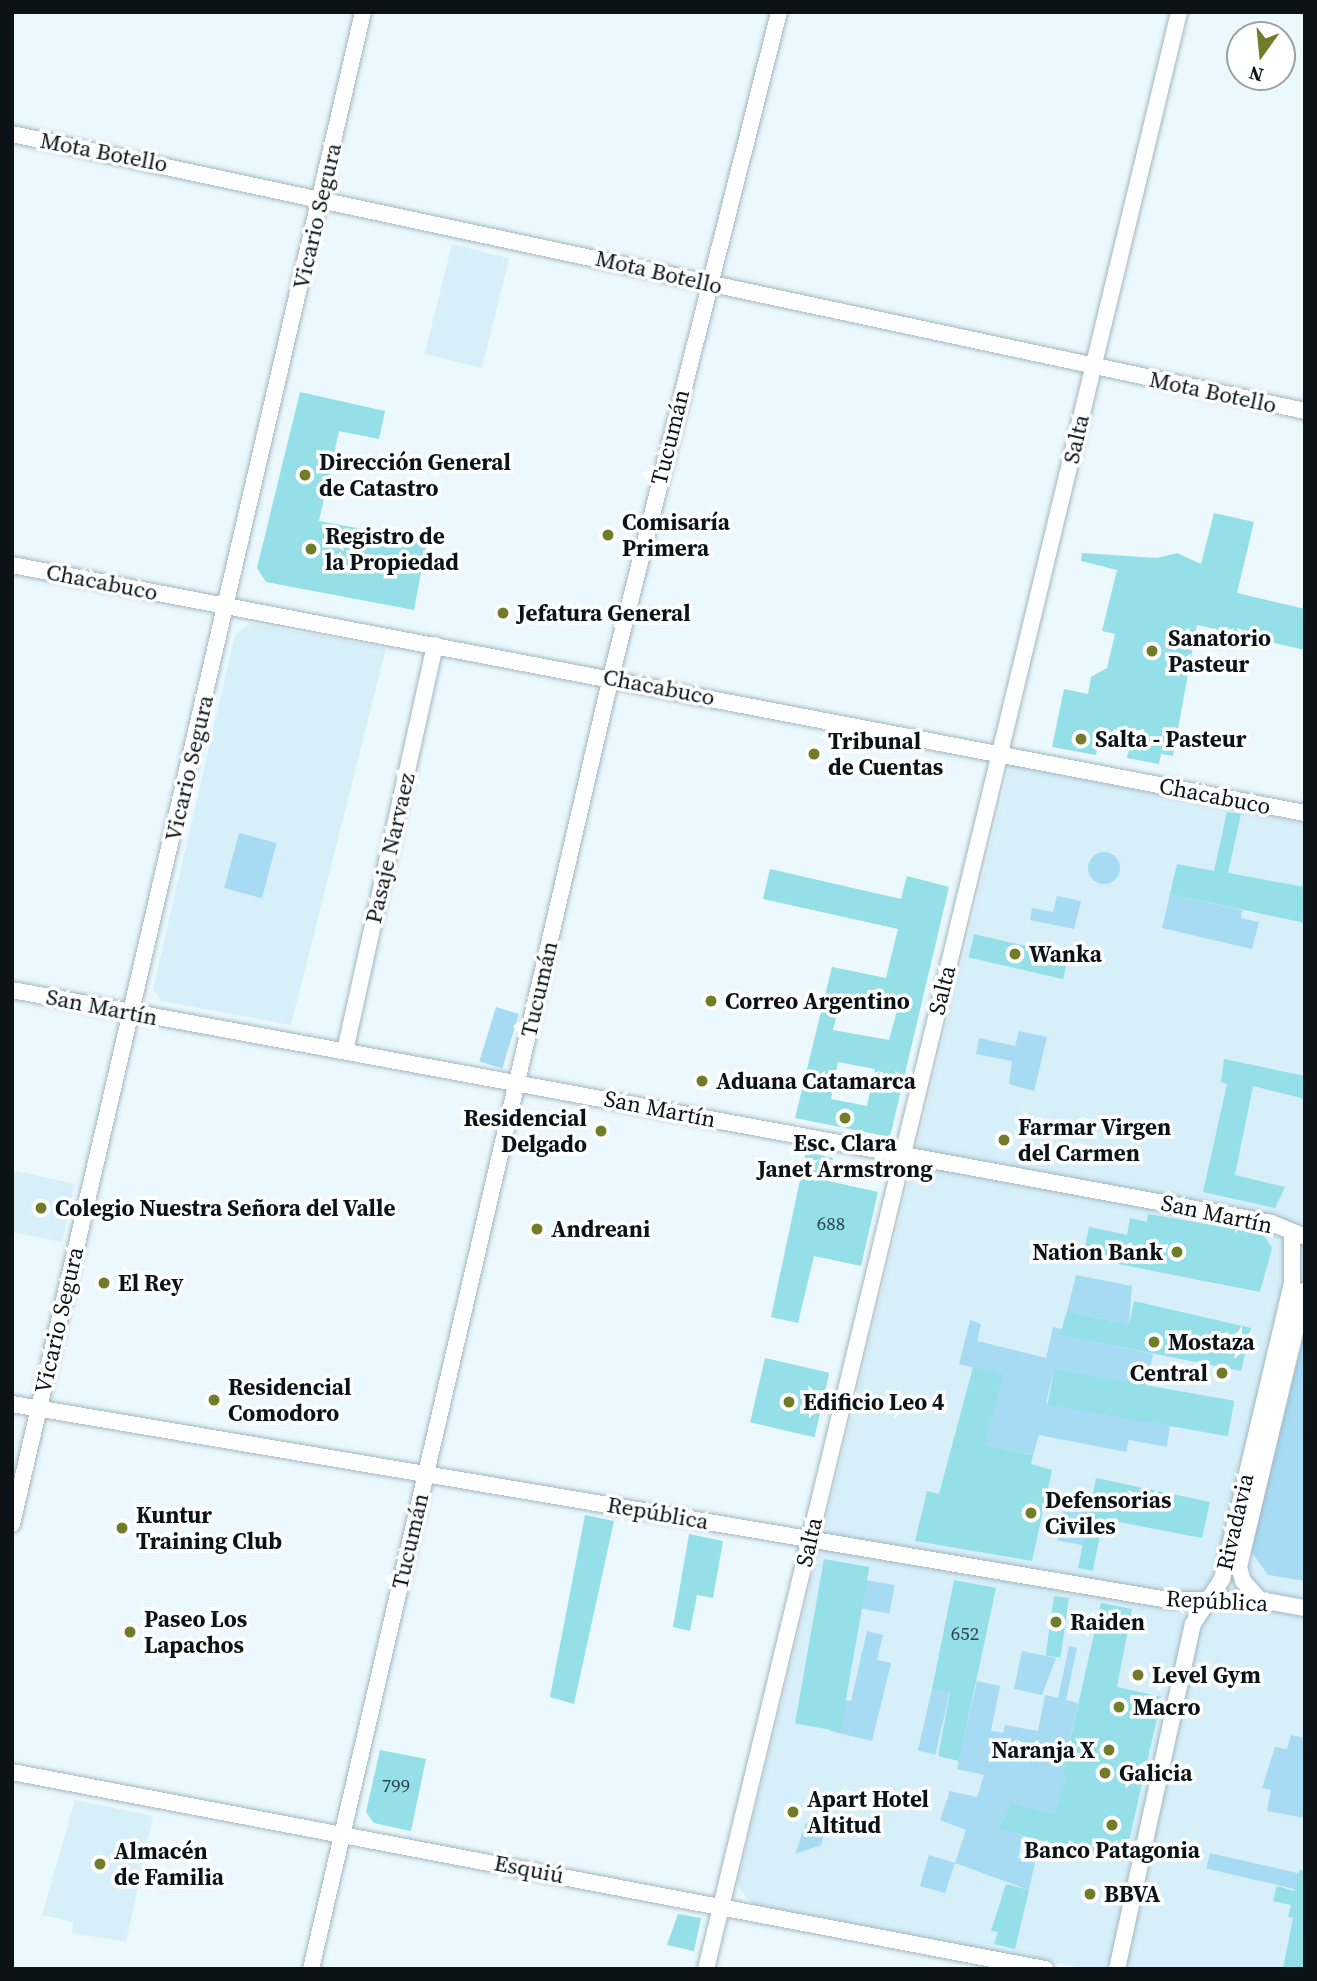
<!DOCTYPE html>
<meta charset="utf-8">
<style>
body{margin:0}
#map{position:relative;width:1317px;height:1981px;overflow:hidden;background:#ebf8fe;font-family:"Source Serif 4",serif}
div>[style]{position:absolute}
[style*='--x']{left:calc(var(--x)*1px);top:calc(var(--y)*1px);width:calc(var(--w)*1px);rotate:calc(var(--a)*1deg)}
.built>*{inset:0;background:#d7eff9;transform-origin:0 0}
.green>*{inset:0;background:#a6dbf3;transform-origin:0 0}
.round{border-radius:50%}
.building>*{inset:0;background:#94dfe8;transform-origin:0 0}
.roads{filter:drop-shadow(0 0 2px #a2b7c0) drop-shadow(0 0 2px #a2b7c0)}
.minor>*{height:16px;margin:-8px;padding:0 8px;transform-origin:8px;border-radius:8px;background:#fff}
.dots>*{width:19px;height:19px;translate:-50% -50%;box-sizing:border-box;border:4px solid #fff;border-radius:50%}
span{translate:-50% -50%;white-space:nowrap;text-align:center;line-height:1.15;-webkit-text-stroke:7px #fff;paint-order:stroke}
.number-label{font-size:19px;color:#2e464b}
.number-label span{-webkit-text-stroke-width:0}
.street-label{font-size:23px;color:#0c1317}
.poi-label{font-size:23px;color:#0c1317;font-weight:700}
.left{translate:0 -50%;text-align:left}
.right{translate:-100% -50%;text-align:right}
.frame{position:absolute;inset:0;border:14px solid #0c1317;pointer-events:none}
.north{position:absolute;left:1226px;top:21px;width:70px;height:70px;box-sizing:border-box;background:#fff;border:2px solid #9ea1a2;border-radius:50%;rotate:195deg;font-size:19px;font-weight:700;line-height:28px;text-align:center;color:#0c1317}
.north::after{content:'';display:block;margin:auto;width:24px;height:32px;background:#707c28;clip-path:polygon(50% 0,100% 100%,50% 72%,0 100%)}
</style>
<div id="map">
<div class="built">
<div style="left:452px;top:244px;width:59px;height:113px;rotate:14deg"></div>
<div style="clip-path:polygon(250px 623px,386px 648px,291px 1025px,161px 1001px,153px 989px,235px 635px)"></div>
<div style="clip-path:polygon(1010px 765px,1305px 823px,1305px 1969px,1088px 1969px,752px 1904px,737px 1885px)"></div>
<div style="clip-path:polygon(12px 1170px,75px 1184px,62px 1242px,12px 1232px)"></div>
<div style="clip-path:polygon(75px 1800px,153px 1816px,126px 1942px,72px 1933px,73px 1922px,42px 1915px)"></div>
</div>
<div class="green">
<div style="left:239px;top:833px;width:39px;height:57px;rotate:15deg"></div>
<div class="round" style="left:1088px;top:852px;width:32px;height:32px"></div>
<div style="clip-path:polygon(1170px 894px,1242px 910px,1241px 918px,1259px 922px,1252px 949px,1162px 928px)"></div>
<div style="clip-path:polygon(1057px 896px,1081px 901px,1074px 929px,1030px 920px,1032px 908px,1053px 912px)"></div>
<div style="left:496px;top:1007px;width:24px;height:57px;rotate:17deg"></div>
<div style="clip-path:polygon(1019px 1031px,1047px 1037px,1034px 1091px,1009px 1084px,1012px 1061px,976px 1054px,979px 1038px,1015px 1046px)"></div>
<div style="clip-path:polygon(1076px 1275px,1132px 1286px,1129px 1325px,1067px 1311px)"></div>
<div style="clip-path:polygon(970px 1320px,981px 1324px,977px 1341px,1046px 1358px,1053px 1327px,1062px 1329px,1061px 1335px,1153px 1354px,1146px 1386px,1054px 1369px,1046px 1403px,1170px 1425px,1167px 1447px,1129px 1440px,1126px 1452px,1039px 1435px,1033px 1455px,985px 1445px,1002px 1375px,959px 1364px)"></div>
<div style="clip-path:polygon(1305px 1331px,1305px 1581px,1268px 1575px,1251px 1551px)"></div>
<div style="left:1065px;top:1500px;width:26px;height:41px;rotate:11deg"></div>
<div style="left:866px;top:1580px;width:29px;height:29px;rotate:10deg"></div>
<div style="clip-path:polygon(867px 1631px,883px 1635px,877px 1660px,891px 1663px,872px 1741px,830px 1731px,838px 1699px,851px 1701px)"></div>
<div style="clip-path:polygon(1069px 1646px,1077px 1648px,1066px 1700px,1078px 1703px,1062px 1776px,1078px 1780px,1072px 1799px,1060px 1797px,1054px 1814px,1011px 1803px,998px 1829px,1023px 1836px,1018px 1858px,1035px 1862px,1029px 1890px,955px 1863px,945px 1893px,920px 1886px,929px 1855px,955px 1863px,966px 1830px,940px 1820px,950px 1791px,977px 1797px,984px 1775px,957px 1769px,977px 1681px,1000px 1686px,991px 1731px,1003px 1733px,1005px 1725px,1038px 1731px,1045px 1695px,1058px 1698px)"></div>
<div style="clip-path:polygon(1022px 1651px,1056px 1658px,1042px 1695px,1014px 1689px)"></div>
<div style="left:932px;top:1689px;width:18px;height:63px;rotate:13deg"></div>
<div style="clip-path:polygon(1291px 1735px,1305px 1738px,1305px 1818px,1267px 1811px,1271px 1790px,1262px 1788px,1275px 1747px,1287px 1749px)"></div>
<div style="clip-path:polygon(806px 1823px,826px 1830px,821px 1845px,795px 1854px)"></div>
<div style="left:1210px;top:1853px;width:98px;height:16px;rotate:13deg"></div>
</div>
<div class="building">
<div style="clip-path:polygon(300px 392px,385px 411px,379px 439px,339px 431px,319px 521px,427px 541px,414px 610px,266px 582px,257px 568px)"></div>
<div style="clip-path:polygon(1214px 513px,1254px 522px,1237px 593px,1305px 609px,1305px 650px,1197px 625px,1173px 756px,1161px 754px,1159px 764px,1127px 758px,1129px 748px,1098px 743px,1096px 755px,1052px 747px,1064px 689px,1088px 694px,1091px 677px,1107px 668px,1115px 634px,1102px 631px,1117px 570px,1081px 561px,1082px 553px,1157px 558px,1177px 553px,1201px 564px)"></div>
<div style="clip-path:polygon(1227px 812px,1241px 814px,1228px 873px,1305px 887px,1305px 923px,1170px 894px,1177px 864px,1214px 871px)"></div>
<div style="clip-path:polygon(evenodd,770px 869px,901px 899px,907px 876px,949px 887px,890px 1137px,795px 1118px,832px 967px,886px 978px,898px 929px,763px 899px,770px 869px,842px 995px,898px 1007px,889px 1040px,833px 1030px,842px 995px,770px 869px,838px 1062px,875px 1069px,867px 1106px,831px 1099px,838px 1062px)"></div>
<div style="left:974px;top:934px;width:97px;height:24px;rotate:13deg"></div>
<div style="clip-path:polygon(1224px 1059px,1305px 1076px,1305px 1099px,1253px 1086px,1235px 1175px,1285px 1187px,1275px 1208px,1203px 1192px,1227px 1084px,1221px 1082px)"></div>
<div style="clip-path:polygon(806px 1152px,833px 1158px,828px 1181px,878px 1192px,861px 1266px,814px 1256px,798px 1323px,771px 1317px)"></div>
<div style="clip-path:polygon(1148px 1214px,1263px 1234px,1272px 1248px,1260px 1292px,1083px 1257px,1089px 1227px,1127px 1235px,1130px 1218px,1147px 1222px)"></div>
<div style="clip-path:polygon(1134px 1301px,1251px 1328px,1241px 1371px,1060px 1335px,1067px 1311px,1129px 1325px)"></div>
<div style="left:765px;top:1358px;width:66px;height:66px;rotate:13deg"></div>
<div style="clip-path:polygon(973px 1367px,1003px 1375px,985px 1445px,1033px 1455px,1031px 1464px,1052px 1470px,1032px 1561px,915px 1541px,927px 1491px,939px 1494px)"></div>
<div style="left:1054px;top:1369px;width:183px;height:36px;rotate:10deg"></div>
<div style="clip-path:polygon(1096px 1478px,1210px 1502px,1202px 1538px,1103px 1519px,1093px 1571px,1078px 1568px)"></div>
<div style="clip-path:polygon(585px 1515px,614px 1521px,574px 1704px,550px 1697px)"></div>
<div style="clip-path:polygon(689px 1534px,723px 1541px,713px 1598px,697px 1595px,690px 1631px,673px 1627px)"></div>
<div style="left:824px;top:1559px;width:46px;height:167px;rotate:10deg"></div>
<div style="clip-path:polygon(954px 1580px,996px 1588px,959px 1761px,938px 1756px,950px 1693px,932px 1689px)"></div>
<div style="left:1054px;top:1596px;width:15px;height:60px;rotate:8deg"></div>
<div style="clip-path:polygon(1101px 1603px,1132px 1609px,1117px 1687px,1162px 1697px,1124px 1862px,998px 1829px,1011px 1803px,1054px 1814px,1067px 1777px,1062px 1776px)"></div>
<div style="clip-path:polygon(380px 1750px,426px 1759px,411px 1831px,374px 1823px,366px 1812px)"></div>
<div style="clip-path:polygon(1299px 1870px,1305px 1871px,1305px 1969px,1283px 1969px,1293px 1918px,1288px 1917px,1291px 1905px,1273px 1901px,1277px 1886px,1294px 1891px)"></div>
<div style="clip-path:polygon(1006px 1884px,1029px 1890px,1015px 1949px,994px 1944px,998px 1932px,991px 1931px)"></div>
<div style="clip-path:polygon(678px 1914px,701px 1918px,694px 1951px,667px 1945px)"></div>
</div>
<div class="roads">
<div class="minor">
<div style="--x:12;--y:134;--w:1322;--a:12.09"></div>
<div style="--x:12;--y:565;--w:1317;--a:10.86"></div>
<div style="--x:12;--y:990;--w:1280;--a:10.48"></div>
<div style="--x:1271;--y:1223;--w:37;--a:22"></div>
<div style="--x:345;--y:1051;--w:416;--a:-77.5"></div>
<div style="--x:12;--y:1404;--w:1172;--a:9.62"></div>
<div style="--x:1168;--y:1600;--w:92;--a:0"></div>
<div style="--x:1260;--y:1600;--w:46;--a:10.1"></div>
<div style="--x:12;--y:1524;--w:1552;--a:-76.93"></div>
<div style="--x:1260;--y:1600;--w:25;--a:-132"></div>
<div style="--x:1243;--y:1581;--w:15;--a:-106"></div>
<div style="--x:1239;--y:1567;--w:284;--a:-76.6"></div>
<div style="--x:12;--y:1772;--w:1052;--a:10.8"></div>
<div style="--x:311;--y:1969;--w:1326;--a:-76.93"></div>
<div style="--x:611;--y:677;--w:686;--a:-75.82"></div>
<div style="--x:706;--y:1969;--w:2013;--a:-76.41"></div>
<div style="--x:1117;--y:1969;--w:353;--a:-77.6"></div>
<div style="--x:1193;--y:1624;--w:54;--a:-57.2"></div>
<div style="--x:1222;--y:1579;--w:305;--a:-76.7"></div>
<div style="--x:1292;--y:1282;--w:50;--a:-90"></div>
</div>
</div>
<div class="dots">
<div style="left:305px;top:475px;background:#707c28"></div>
<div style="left:608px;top:535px;background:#707c28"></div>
<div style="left:311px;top:549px;background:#707c28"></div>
<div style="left:503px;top:613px;background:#707c28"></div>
<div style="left:1152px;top:651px;background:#707c28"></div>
<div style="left:1081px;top:739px;background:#707c28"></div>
<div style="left:814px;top:754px;background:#707c28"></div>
<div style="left:1015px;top:954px;background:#707c28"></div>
<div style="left:711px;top:1001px;background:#707c28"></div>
<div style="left:702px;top:1081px;background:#707c28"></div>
<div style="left:845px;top:1118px;background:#707c28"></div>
<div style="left:601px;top:1131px;background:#707c28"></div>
<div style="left:1004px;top:1140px;background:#707c28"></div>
<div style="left:41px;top:1208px;background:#707c28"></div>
<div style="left:537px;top:1229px;background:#707c28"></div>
<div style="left:1177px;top:1252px;background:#707c28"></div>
<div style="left:104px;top:1283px;background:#707c28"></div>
<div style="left:1154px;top:1342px;background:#707c28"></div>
<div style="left:1222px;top:1373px;background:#707c28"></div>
<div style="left:214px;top:1400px;background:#707c28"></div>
<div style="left:789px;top:1402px;background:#707c28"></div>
<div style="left:1031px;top:1513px;background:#707c28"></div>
<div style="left:122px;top:1528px;background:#707c28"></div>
<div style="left:1056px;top:1622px;background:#707c28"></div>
<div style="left:130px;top:1632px;background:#707c28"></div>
<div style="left:1138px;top:1675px;background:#707c28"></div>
<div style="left:1119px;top:1707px;background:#707c28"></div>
<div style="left:1109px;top:1750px;background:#707c28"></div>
<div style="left:1105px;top:1773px;background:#707c28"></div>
<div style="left:793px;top:1812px;background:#707c28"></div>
<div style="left:1112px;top:1825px;background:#707c28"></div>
<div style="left:100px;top:1864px;background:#707c28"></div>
<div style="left:1090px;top:1894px;background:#707c28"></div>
</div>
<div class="number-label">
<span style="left:831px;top:1224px">688</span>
<span style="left:965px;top:1634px">652</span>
<span style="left:396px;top:1786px">799</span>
</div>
<div class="street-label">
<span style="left:104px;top:152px;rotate:11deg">Mota Botello</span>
<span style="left:317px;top:216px;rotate:-77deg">Vicario Segura</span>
<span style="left:659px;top:272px;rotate:13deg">Mota Botello</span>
<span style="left:1213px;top:392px;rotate:12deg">Mota Botello</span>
<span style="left:670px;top:437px;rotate:-76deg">Tucumán</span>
<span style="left:1076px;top:439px;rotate:-77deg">Salta</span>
<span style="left:102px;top:582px;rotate:11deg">Chacabuco</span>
<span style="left:659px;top:687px;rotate:11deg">Chacabuco</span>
<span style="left:189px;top:768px;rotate:-77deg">Vicario Segura</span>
<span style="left:1215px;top:796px;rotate:11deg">Chacabuco</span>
<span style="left:390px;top:848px;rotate:-77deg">Pasaje Narvaez</span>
<span style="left:539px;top:989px;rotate:-77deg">Tucumán</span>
<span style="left:942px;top:990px;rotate:-76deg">Salta</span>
<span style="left:102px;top:1007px;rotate:11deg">San Martín</span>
<span style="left:660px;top:1109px;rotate:11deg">San Martín</span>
<span style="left:1217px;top:1214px;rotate:12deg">San Martín</span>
<span style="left:59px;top:1320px;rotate:-77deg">Vicario Segura</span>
<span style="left:658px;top:1513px;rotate:10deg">República</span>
<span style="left:1235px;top:1522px;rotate:-77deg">Rivadavia</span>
<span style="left:410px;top:1541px;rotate:-77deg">Tucumán</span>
<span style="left:809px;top:1542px;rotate:-77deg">Salta</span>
<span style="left:1217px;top:1601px;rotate:3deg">República</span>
<span style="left:529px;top:1869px;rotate:11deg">Esquiú</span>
</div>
<div class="poi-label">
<span class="left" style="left:319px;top:475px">Dirección General<br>de Catastro</span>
<span class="left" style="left:622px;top:535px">Comisaría<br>Primera</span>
<span class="left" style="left:325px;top:549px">Registro de<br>la Propiedad</span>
<span class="left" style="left:517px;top:613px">Jefatura General</span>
<span class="left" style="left:1168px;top:651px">Sanatorio<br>Pasteur</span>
<span class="left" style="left:1095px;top:739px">Salta - Pasteur</span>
<span class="left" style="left:828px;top:754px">Tribunal<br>de Cuentas</span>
<span class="left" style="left:1029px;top:954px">Wanka</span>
<span class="left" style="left:725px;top:1001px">Correo Argentino</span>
<span class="left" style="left:716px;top:1081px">Aduana Catamarca</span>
<span class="right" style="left:587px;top:1131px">Residencial<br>Delgado</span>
<span class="left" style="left:1018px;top:1140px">Farmar Virgen<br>del Carmen</span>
<span style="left:845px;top:1156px">Esc. Clara<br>Janet Armstrong</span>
<span class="left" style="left:55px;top:1208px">Colegio Nuestra Señora del Valle</span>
<span class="left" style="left:551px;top:1229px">Andreani</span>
<span class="right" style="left:1163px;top:1252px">Nation Bank</span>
<span class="left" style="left:118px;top:1283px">El Rey</span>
<span class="left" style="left:1168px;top:1342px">Mostaza</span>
<span class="right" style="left:1208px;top:1373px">Central</span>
<span class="left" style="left:228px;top:1400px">Residencial<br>Comodoro</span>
<span class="left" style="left:803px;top:1402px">Edificio Leo 4</span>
<span class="left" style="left:1045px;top:1513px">Defensorias<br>Civiles</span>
<span class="left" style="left:136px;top:1528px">Kuntur<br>Training Club</span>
<span class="left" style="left:144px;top:1632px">Paseo Los<br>Lapachos</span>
<span class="left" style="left:1070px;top:1622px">Raiden</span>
<span class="left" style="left:1152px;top:1675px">Level Gym</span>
<span class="left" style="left:1133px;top:1707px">Macro</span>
<span class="right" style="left:1095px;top:1750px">Naranja X</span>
<span class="left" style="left:1119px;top:1773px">Galicia</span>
<span class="left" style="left:807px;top:1812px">Apart Hotel<br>Altitud</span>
<span style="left:1112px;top:1850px">Banco Patagonia</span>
<span class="left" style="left:114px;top:1864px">Almacén<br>de Familia</span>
<span class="left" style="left:1104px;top:1894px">BBVA</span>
</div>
<div class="frame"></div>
<div class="north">N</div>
</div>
